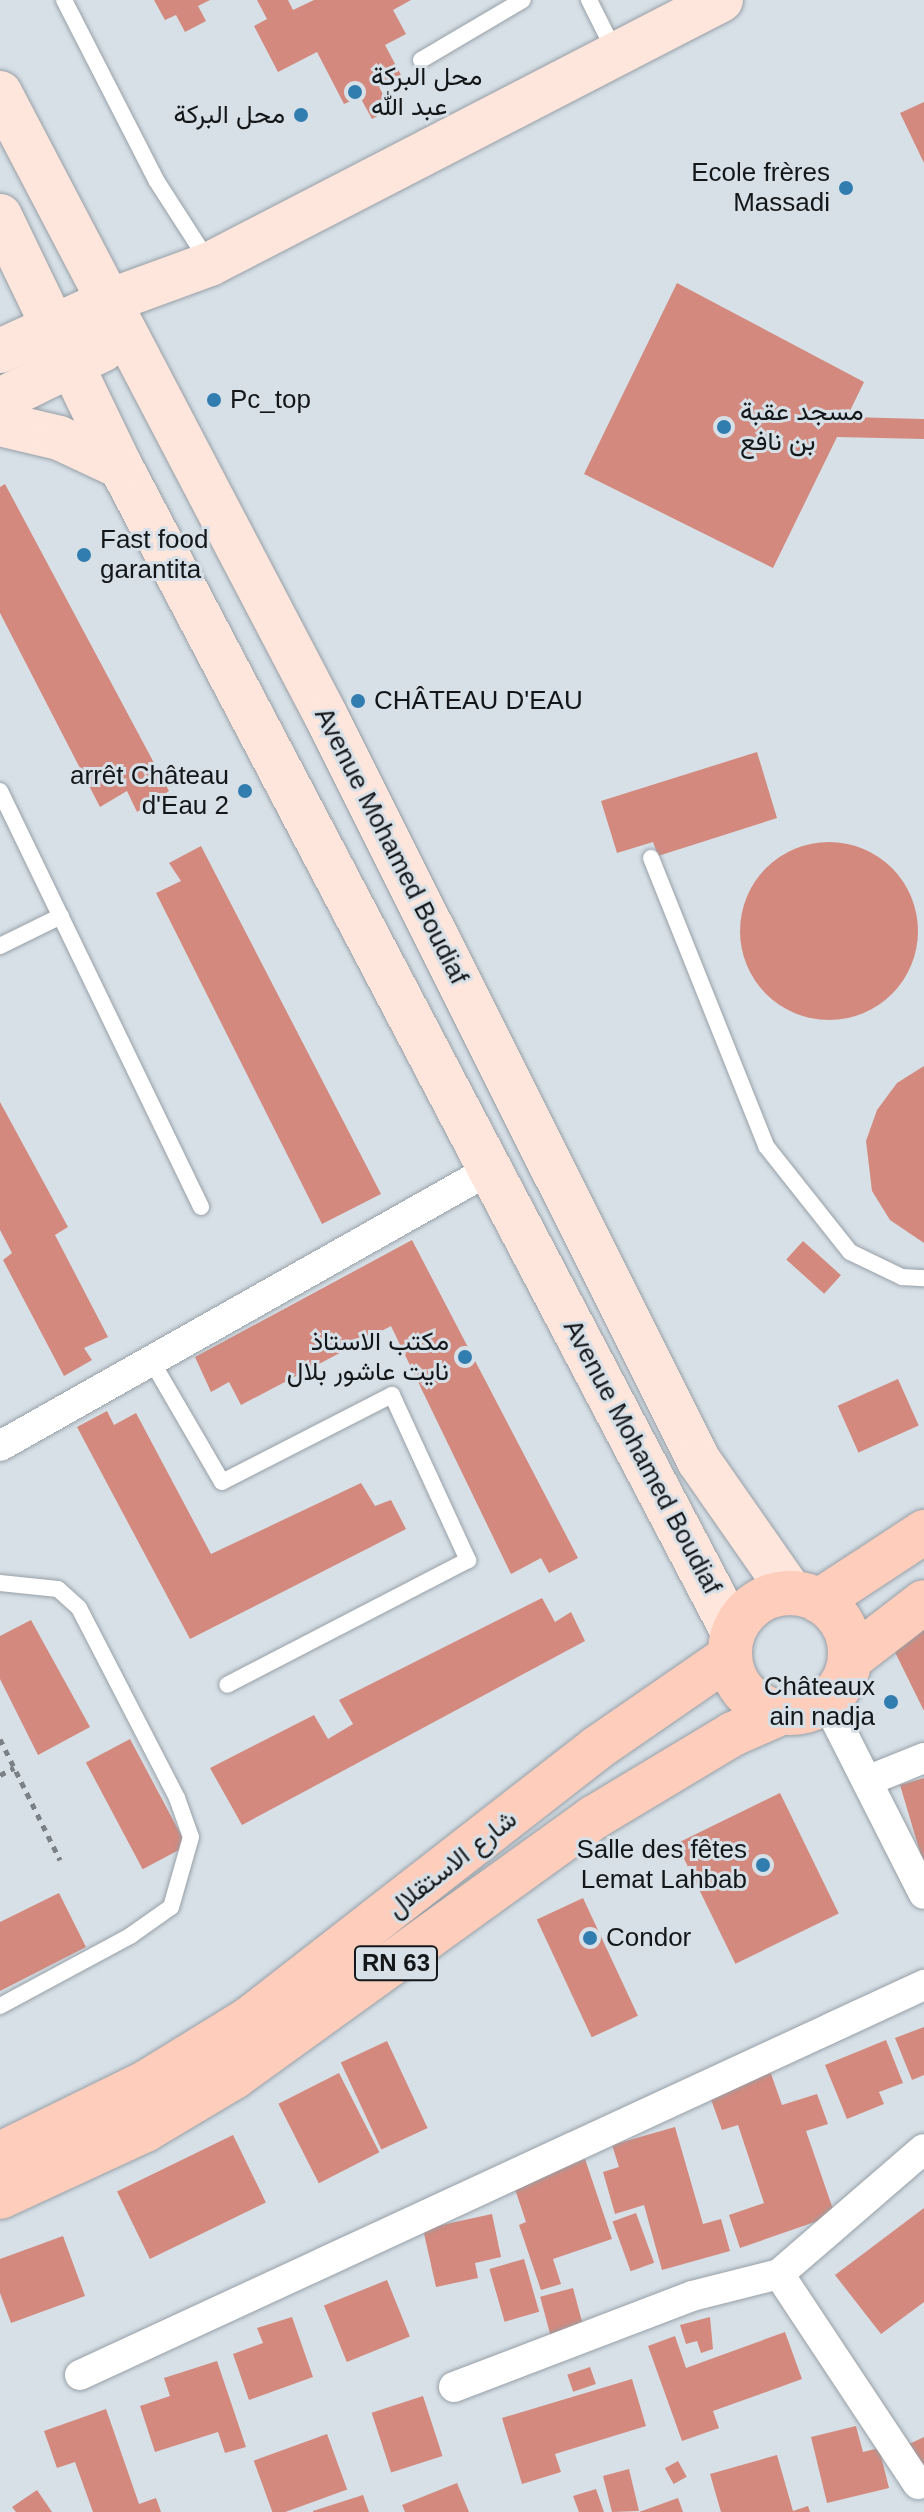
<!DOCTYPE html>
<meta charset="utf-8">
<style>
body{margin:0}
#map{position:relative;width:924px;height:2512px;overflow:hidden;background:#d7e0e7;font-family:Helvetica,Vazirmatn,sans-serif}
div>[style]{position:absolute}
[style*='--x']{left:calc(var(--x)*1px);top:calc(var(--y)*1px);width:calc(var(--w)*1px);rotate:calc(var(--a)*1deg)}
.building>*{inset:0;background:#d3897d;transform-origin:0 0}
.round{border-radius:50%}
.path>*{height:5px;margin-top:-2.5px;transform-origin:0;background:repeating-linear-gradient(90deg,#7b8186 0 6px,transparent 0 12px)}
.roads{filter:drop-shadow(0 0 2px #98a0a7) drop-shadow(0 0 2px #98a0a7)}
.lane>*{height:16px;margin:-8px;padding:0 8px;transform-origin:8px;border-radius:8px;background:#fff}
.street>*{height:30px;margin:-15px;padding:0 15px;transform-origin:15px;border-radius:15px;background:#fff}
.secondary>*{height:44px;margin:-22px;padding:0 22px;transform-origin:22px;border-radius:22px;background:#ffe6dd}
.primary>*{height:44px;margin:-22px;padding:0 22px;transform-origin:22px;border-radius:22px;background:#fecdbb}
.primary>.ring{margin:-22px;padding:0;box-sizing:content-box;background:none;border:44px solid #fecdbb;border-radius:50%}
.dots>*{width:22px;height:22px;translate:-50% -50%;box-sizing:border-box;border:4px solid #d7e0e7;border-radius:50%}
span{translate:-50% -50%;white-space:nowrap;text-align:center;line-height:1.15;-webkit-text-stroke:6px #d7e0e7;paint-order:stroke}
.shield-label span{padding:2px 6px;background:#d7e0e7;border:2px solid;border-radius:6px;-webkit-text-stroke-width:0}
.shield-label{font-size:24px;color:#141719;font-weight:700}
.poi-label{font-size:26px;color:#141719}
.left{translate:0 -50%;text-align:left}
.right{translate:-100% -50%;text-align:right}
.street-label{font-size:26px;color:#141719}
</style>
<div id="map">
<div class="building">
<div style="clip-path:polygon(154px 0,210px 0,198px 6px,206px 21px,185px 32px,176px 15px,165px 20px)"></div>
<div style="clip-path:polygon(257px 0,288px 0,293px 10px,314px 0,411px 0,393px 10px,406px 34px,385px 45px,401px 75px,379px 87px,391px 109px,372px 119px,360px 97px,344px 104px,317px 52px,278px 72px,254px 26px,267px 19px)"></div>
<div style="clip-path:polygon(924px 102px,924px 163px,900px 113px)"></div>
<div style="clip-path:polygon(677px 283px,864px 382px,847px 417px,924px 419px,924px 439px,837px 437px,773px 568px,584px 474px)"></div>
<div style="clip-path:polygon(5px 484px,169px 791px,137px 812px,127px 791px,100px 807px,0 613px,0 487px)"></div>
<div style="clip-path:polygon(757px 752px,777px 818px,658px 856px,653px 842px,617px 853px,601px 801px)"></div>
<div class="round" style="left:740px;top:842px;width:178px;height:178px"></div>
<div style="clip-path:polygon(201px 846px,381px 1194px,322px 1224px,156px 893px,181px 881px,169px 863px)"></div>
<div style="clip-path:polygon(924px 1066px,924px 1243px,890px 1220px,872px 1191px,866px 1141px,877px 1110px,897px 1083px)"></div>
<div style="clip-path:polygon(0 1102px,68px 1227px,55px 1235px,108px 1337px,84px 1348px,92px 1360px,64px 1376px,3px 1260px,12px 1253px,0 1230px)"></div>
<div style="clip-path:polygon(412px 1240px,578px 1558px,549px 1573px,541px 1558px,511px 1574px,391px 1326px,241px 1405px,229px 1382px,211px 1392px,195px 1357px)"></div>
<div style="left:803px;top:1241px;width:51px;height:25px;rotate:42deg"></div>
<div style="left:898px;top:1379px;width:51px;height:66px;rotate:66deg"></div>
<div style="clip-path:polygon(107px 1411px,114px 1425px,136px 1413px,211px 1554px,361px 1483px,375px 1506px,391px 1500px,406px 1529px,190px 1639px,77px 1427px)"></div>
<div style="clip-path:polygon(542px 1598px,555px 1622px,571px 1612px,585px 1641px,242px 1825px,210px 1768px,314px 1715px,328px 1739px,353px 1724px,339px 1700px)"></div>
<div style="clip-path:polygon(31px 1620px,90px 1727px,38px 1755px,0 1679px,0 1636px)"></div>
<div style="clip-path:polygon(924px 1628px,924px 1711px,891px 1644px)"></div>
<div style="left:130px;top:1739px;width:121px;height:50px;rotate:62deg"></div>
<div style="clip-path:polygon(924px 1778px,924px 1862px,923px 1862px,900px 1785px)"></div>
<div style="left:780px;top:1793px;width:134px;height:115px;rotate:64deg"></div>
<div style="clip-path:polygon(59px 1893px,86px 1947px,0 1991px,0 1922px)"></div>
<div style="left:583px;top:1898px;width:130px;height:51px;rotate:65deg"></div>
<div style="clip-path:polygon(924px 2027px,924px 2075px,912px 2080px,895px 2038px)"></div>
<div style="clip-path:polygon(886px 2040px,903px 2083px,879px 2092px,884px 2104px,847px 2119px,825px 2065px)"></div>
<div style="left:387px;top:2041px;width:96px;height:51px;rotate:65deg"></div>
<div style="clip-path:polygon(770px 2071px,782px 2105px,817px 2094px,828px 2124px,806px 2131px,835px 2215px,740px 2248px,729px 2215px,764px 2203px,738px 2125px,722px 2130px,708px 2091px)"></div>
<div style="left:339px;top:2073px;width:89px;height:68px;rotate:63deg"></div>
<div style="clip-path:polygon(675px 2127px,703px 2224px,721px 2219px,730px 2251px,662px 2270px,644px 2205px,615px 2214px,603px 2172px,619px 2167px,612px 2145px)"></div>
<div style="left:233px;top:2135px;width:75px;height:129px;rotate:64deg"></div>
<div style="clip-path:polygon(585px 2159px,612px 2239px,553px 2259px,561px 2284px,541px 2290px,519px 2225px,526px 2222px,513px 2183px)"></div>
<div style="clip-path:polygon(924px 2208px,924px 2302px,881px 2334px,835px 2275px)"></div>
<div style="left:636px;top:2213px;width:53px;height:25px;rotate:70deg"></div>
<div style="clip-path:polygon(492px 2214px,501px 2257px,475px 2263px,478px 2278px,436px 2287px,423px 2229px)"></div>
<div style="clip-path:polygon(63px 2236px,85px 2296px,11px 2323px,0 2293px,0 2259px)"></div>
<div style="left:524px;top:2259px;width:55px;height:36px;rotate:74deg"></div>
<div style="left:387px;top:2280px;width:61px;height:68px;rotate:68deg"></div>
<div style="left:573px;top:2288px;width:41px;height:34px;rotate:75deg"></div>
<div style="clip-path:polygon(292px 2317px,313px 2377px,249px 2400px,233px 2354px,263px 2343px,257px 2328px)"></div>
<div style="clip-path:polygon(710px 2317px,713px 2349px,701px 2353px,697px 2341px,686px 2344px,680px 2325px)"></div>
<div style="clip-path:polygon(785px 2332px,802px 2379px,713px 2411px,719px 2428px,682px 2441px,648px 2346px,675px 2336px,686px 2368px)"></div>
<div style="clip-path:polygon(217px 2361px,246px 2447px,225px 2453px,218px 2432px,155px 2452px,140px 2406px,170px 2396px,164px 2378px)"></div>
<div style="left:590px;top:2367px;width:18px;height:24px;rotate:71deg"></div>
<div style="clip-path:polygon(632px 2379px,646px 2426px,555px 2454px,561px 2472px,522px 2484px,502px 2418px)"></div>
<div style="left:423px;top:2396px;width:63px;height:54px;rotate:72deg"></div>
<div style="clip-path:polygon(106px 2409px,139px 2504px,156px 2498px,161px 2512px,93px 2512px,75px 2462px,57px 2468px,44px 2431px)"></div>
<div style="clip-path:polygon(856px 2426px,863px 2452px,879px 2448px,889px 2488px,827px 2503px,811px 2437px)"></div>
<div style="left:327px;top:2434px;width:59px;height:78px;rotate:70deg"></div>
<div style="clip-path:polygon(924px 2437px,924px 2486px,905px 2446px)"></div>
<div style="clip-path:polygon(777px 2455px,793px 2511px,808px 2506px,810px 2512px,721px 2512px,710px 2474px)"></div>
<div style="left:678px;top:2461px;width:18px;height:15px;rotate:61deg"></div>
<div style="clip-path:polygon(629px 2469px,639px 2511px,612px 2512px,603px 2476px)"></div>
<div style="clip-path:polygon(457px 2483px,469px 2512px,405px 2512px,402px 2505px)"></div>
<div style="clip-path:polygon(596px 2489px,604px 2512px,579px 2512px,573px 2496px)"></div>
<div style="clip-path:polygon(37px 2490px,52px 2512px,16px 2512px,12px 2507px)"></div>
<div style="clip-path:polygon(363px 2495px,369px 2512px,313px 2512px,313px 2511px)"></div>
<div style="clip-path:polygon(678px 2498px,683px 2512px,639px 2512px)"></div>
</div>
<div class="path">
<div style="--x:0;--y:1739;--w:135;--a:63.6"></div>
<div style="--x:0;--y:1775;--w:16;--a:-27"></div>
</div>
<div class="roads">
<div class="lane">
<div style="--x:64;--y:0;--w:202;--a:62.9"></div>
<div style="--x:156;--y:180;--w:96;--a:57.3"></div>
<div style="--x:589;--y:0;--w:58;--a:63.4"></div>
<div style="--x:421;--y:60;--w:118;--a:-30.5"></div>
<div style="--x:0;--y:791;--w:462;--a:64.2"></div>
<div style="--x:651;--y:858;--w:310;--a:68.2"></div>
<div style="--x:766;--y:1146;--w:135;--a:51.6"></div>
<div style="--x:850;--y:1252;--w:58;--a:25.7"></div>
<div style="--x:902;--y:1277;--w:22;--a:3"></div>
<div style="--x:0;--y:946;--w:68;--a:-26.2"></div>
<div style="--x:151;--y:1360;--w:141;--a:59.8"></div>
<div style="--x:222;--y:1482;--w:191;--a:-27.1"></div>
<div style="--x:392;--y:1395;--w:182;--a:65.3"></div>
<div style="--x:468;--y:1560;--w:271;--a:152.6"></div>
<div style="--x:0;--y:1583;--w:58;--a:5.9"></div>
<div style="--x:58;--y:1589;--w:28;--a:42"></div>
<div style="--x:79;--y:1608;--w:214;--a:62.7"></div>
<div style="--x:177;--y:1798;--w:41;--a:70.3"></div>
<div style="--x:191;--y:1837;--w:73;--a:105.9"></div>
<div style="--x:171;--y:1907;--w:50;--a:144.7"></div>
<div style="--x:130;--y:1936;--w:148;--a:151.7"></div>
</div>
<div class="street">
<div style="--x:0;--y:1446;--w:564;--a:-29.43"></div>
<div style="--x:826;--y:1701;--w:216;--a:63.1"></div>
<div style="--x:867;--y:1781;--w:61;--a:-22"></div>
<div style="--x:779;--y:2274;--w:252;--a:56.5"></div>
<div style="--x:80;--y:2375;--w:930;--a:-24.8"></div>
<div style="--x:454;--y:2387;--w:255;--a:-20.9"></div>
<div style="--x:692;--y:2296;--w:90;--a:-14.2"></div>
<div style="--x:779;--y:2274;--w:191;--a:-40.8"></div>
</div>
<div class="secondary">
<div style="--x:0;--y:93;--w:705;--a:62.38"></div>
<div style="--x:327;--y:718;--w:831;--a:63.4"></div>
<div style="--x:699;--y:1461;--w:161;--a:55.1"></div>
<div style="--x:0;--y:216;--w:279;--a:64.3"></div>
<div style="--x:121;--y:467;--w:1316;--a:62.29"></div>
<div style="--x:0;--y:351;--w:120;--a:-24.6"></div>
<div style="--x:109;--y:301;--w:108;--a:-20.1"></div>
<div style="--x:210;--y:264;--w:575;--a:-27.32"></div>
<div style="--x:0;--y:400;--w:114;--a:-26.1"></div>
<div style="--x:0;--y:424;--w:61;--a:13.3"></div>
<div style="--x:59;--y:438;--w:68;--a:25.1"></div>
</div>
<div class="primary">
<div class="ring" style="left:730px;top:1593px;width:76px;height:76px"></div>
<div style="--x:819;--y:1601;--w:126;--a:-33.3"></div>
<div style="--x:850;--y:1659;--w:93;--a:-37.6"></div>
<div style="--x:0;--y:2154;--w:164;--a:-26.1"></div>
<div style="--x:147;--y:2082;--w:120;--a:-31.7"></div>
<div style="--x:249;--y:2019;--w:441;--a:-37.9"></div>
<div style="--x:597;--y:1748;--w:160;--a:-34.6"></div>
<div style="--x:0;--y:2197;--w:160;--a:-24.8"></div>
<div style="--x:145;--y:2130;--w:104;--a:-30.8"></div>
<div style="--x:234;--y:2077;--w:443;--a:-35.8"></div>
<div style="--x:593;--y:1818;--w:163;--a:-31"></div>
<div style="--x:733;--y:1734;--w:52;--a:-23.6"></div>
</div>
</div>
<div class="dots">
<div style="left:355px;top:92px;background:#327db0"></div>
<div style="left:301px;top:115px;background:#327db0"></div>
<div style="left:846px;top:188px;background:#327db0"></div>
<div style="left:214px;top:400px;background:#327db0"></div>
<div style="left:724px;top:427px;background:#327db0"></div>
<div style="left:84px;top:555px;background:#327db0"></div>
<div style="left:358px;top:701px;background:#327db0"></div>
<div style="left:245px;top:791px;background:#327db0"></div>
<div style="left:465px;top:1357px;background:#327db0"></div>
<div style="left:891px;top:1702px;background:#327db0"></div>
<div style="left:763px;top:1865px;background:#327db0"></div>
<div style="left:590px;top:1938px;background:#327db0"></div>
</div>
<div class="shield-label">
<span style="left:396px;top:1963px">RN 63</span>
</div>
<div class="poi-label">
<span class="left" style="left:371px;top:92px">محل البركة<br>عبد الله</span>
<span class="right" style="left:285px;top:115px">محل البركة</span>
<span class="right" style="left:830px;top:188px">Ecole frères<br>Massadi</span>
<span class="left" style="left:230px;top:400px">Pc_top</span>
<span class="left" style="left:740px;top:427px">مسجد عقبة<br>بن نافع</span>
<span class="left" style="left:100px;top:555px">Fast food<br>garantita</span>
<span class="left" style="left:374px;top:701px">CHÂTEAU D'EAU</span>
<span class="right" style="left:229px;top:791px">arrêt Château<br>d'Eau 2</span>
<span class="right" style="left:449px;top:1357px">مكتب الاستاذ<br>نايت عاشور بلال</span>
<span class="right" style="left:875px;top:1702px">Châteaux<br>ain nadja</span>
<span class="right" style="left:747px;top:1865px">Salle des fêtes<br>Lemat Lahbab</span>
<span class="left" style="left:606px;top:1938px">Condor</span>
</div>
<div class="street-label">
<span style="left:391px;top:846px;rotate:63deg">Avenue Mohamed Boudiaf</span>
<span style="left:642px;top:1457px;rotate:62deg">Avenue Mohamed Boudiaf</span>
<span style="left:452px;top:1864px;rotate:-38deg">شارع الاستقلال</span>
</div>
</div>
